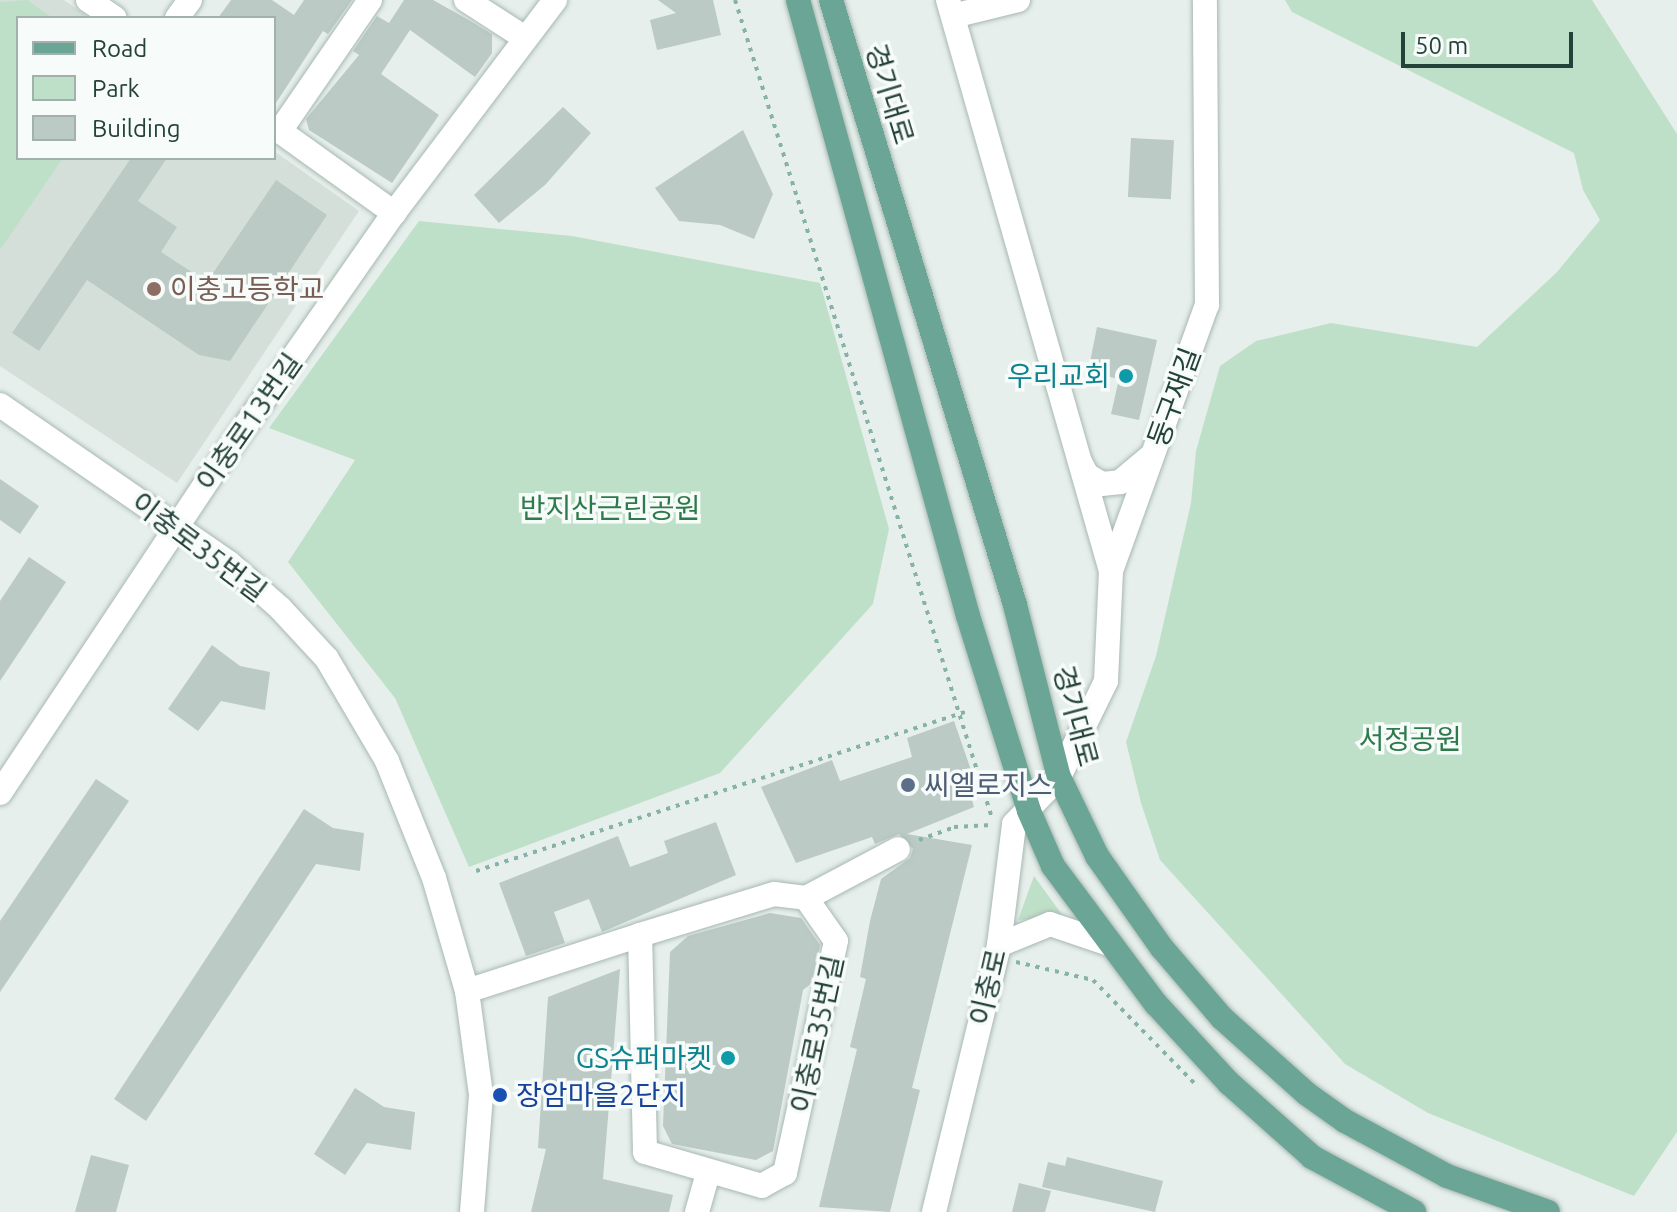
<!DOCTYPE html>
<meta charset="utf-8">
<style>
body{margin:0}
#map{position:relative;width:1677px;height:1212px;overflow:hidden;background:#e6efeb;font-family:Ubuntu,"Noto Sans KR",sans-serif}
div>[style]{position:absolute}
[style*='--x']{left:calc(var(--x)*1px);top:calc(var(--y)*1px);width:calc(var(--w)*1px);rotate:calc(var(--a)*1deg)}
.built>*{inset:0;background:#d4dfda}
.green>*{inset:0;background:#bfe0c8}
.building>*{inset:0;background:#bbcac4;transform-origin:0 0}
.path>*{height:4px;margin-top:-2px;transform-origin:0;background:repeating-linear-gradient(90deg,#86b3a5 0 4px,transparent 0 10px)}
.roads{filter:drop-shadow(0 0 2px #a8b8b2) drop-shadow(0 0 2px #a8b8b2)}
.minor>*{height:24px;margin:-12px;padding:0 12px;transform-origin:12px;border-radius:12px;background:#fff}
.tertiary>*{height:24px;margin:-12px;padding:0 12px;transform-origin:12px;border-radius:12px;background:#fff}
.primary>*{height:24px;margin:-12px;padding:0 12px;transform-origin:12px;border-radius:12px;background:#6aa596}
.dots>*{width:22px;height:22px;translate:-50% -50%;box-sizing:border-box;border:4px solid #f7fbf9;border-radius:50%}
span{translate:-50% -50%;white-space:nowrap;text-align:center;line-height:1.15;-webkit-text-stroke:7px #f7fbf9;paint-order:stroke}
.street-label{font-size:28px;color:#24423a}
.education-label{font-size:28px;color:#785e54}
.left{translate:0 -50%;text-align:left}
.culture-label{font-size:28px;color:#0d838f}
.right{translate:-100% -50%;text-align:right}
.park-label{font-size:28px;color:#2d7a4b}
.service-label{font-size:28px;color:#4e5e75}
.transit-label{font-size:28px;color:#164399}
.legend{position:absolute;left:16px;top:16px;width:260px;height:144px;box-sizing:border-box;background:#f7fbf9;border:2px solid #a3b1ad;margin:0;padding:10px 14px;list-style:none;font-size:24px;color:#24423a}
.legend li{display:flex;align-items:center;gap:16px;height:40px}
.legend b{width:40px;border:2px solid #a3b1ad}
.scale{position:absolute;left:1401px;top:32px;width:172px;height:36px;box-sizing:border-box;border:4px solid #24423a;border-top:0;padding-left:10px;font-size:24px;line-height:28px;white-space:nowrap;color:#24423a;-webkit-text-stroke:6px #f7fbf9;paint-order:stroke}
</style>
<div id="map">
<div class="built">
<div style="clip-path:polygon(0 0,64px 0,89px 18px,18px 18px,18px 158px,274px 158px,274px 151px,359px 211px,177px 483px,0 366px)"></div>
</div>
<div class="green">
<div style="clip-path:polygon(27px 0,53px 18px,18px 18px,18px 158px,63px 158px,0 250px,0 2px)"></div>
<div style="clip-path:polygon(1285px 0,1592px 0,1677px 134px,1677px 1132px,1634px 1196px,1428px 1113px,1345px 1064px,1160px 860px,1141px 803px,1126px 742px,1156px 656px,1191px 503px,1196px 451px,1220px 366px,1256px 341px,1331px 323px,1477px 347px,1557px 272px,1600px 220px,1583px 190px,1574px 153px,1292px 12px)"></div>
<div style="clip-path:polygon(419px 221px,572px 236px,820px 283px,889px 529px,873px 604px,720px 773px,469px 867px,395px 698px,288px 562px,355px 460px,269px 428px)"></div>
<div style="clip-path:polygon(1034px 876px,1063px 916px,1018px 920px)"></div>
</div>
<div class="building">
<div style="clip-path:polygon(231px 0,272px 0,294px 15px,304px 0,352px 0,328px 34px,323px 31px,274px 106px,274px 18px,218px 18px)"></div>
<div style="clip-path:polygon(404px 0,433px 0,467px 19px,492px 34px,492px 53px,475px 77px,410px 30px,381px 74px,439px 115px,392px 183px,309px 130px,306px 119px,359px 55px,353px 51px,377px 16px,389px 23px)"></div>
<div style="clip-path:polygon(658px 0,713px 0,721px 35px,657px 50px,650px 20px,676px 13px)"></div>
<div style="clip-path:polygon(563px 107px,591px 133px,545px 185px,499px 223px,474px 195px)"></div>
<div style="clip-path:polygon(743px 130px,773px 194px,754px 239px,720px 225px,679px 221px,655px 188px)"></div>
<div style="left:1131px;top:138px;width:43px;height:59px;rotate:3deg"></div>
<div style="clip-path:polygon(131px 158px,167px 158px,138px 201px,177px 227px,161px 252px,207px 282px,276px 180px,327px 215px,230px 361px,199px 355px,87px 280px,39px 351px,12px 333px)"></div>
<div style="clip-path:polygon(1097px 327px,1157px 340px,1139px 420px,1111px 414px,1119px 379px,1088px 372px)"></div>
<div style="clip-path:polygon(0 479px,39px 506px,20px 534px,0 520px)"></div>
<div style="clip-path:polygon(29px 557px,66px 582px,0 681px,0 601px)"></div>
<div style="clip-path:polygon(212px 645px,240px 666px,270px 672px,265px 710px,221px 701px,198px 731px,168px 709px)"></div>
<div style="clip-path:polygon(954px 721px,979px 793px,971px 796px,974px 807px,907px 834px,972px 845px,912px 1088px,920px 1090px,890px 1212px,819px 1207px,857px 1049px,850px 1047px,866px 979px,860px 977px,870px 921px,881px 879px,910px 858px,913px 849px,899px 834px,875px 844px,872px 837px,796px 863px,761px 787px,832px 760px,840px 781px,912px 757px,907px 738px)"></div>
<div style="clip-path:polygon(96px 779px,129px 801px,0 992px,0 921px)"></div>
<div style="clip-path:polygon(304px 809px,333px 828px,364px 833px,360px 871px,316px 864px,146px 1121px,114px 1099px)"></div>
<div style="clip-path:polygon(716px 822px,736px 875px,602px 932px,589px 899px,554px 912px,565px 943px,526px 956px,499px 883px,618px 836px,630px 867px,668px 853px,664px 841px)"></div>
<div style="clip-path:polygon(770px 913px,801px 918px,820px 945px,812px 983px,803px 990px,773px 1151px,756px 1160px,672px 1144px,663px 1126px,670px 952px,688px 936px)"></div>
<div style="clip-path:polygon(620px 969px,603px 1179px,673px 1195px,669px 1212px,531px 1212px,546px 1149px,538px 1148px,548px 997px)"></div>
<div style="clip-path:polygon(355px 1088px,384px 1107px,415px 1112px,411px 1150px,367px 1143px,345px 1175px,314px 1154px)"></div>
<div style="clip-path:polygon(91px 1155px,129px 1165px,116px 1212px,75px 1212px)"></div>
<div style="clip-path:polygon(1067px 1157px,1163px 1181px,1155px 1212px,1042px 1187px,1048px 1162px,1065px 1166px)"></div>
<div style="clip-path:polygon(1019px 1183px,1051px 1191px,1045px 1212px,1012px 1212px)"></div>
</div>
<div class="path">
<div style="--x:735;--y:0;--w:857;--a:72.56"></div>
<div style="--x:919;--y:840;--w:37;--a:-20"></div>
<div style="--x:954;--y:827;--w:38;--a:-3"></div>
<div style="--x:476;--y:871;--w:517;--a:-18.01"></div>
<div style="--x:1016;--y:962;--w:79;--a:13.2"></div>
<div style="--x:1093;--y:980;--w:148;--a:45.5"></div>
</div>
<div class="roads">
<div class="minor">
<div style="--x:88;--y:0;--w:32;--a:34"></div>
<div style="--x:466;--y:0;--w:70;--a:32.8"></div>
<div style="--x:948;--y:0;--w:594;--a:74.07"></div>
<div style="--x:953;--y:16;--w:67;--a:-13.8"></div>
<div style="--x:177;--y:18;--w:22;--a:-54"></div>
<div style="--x:274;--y:127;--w:148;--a:35.6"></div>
<div style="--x:280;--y:131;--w:159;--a:-55.5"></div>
<div style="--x:1080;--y:462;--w:15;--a:62"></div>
<div style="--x:1087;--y:475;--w:17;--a:31"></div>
<div style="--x:1102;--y:484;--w:18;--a:-6"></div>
<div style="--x:1120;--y:482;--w:40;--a:-40"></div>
<div style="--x:1059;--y:777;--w:107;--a:-63.9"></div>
<div style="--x:1106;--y:681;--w:110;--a:-87.4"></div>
<div style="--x:1111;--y:571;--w:283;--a:-70.2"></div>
<div style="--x:1207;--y:305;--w:305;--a:-90.4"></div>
<div style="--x:0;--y:793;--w:378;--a:-56.4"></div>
<div style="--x:209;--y:478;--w:323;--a:-55.1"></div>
<div style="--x:394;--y:213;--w:267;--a:-52.9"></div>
<div style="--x:774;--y:894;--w:32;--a:7"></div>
<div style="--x:806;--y:898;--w:52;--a:55.1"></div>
<div style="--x:836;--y:941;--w:238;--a:102.4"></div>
<div style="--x:785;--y:1173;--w:26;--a:151"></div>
<div style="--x:762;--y:1186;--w:122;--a:-163.8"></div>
<div style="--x:645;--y:1152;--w:217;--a:-91.3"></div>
<div style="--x:640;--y:935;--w:140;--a:-17"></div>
<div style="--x:806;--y:898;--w:104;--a:-28"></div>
<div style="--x:467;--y:991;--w:182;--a:-17.9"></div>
<div style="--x:697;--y:1212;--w:41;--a:-74.2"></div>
</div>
<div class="tertiary">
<div style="--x:0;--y:405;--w:278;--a:34.6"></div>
<div style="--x:229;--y:563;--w:68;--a:41.4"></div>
<div style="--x:280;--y:608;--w:69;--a:47.3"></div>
<div style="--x:327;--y:659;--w:118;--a:59.5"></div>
<div style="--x:387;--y:761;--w:126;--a:68.1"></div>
<div style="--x:434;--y:878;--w:118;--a:73.7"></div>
<div style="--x:467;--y:991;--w:105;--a:82.3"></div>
<div style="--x:481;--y:1095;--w:117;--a:94.4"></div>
<div style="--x:999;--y:945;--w:55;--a:-22.4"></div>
<div style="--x:1050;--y:924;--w:62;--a:18.7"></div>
<div style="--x:934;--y:1212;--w:275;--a:-76.3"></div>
<div style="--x:999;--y:945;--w:122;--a:-82.9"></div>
<div style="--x:1014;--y:824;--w:65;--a:-46.2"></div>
</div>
<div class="primary">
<div style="--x:798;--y:0;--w:639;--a:74.57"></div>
<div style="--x:968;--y:616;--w:204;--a:72.6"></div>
<div style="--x:1029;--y:811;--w:60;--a:66.4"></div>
<div style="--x:1053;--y:866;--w:172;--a:53.3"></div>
<div style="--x:1156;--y:1004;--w:108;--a:47.3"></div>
<div style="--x:1229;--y:1083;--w:111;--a:41.7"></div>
<div style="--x:1312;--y:1157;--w:116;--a:28.3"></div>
<div style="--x:831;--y:0;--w:632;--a:73.08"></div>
<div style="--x:1015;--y:605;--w:178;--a:75.7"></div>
<div style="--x:1059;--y:777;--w:88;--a:64.3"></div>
<div style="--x:1097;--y:856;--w:113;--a:54.8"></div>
<div style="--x:1162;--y:948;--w:92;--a:49.4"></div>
<div style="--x:1222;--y:1018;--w:114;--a:41.8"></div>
<div style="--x:1307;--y:1094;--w:47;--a:35.4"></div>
<div style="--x:1345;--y:1121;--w:116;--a:28.3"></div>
<div style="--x:1447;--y:1176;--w:107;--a:19.6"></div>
</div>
</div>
<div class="dots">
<div style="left:154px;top:289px;background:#8d6e63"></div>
<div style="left:1126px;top:376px;background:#0f9aa8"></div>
<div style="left:908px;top:785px;background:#5c6f8a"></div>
<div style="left:728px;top:1058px;background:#0f9aa8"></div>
<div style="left:500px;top:1095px;background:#1a4fb4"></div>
</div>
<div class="street-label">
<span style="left:890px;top:94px;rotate:73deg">경기대로</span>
<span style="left:1174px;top:397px;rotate:-70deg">둥구재길</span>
<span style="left:249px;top:422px;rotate:-55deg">이충로13번길</span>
<span style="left:199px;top:547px;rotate:37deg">이충로35번길</span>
<span style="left:1076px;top:716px;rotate:75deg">경기대로</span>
<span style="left:988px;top:987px;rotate:-77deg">이충로</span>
<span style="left:817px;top:1034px;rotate:-78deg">이충로35번길</span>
</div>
<div class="education-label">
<span class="left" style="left:170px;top:289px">이충고등학교</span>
</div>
<div class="culture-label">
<span class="right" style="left:1110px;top:376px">우리교회</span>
<span class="right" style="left:712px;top:1058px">GS슈퍼마켓</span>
</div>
<div class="park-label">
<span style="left:610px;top:508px">반지산근린공원</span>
<span style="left:1410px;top:739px">서정공원</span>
</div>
<div class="service-label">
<span class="left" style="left:924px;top:785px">씨엘로지스</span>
</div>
<div class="transit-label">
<span class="left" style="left:516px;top:1095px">장암마을2단지</span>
</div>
<ul class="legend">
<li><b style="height:10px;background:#6aa596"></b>Road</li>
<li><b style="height:22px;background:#bfe0c8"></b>Park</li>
<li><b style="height:22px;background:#bbcac4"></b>Building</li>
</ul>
<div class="scale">50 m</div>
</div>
